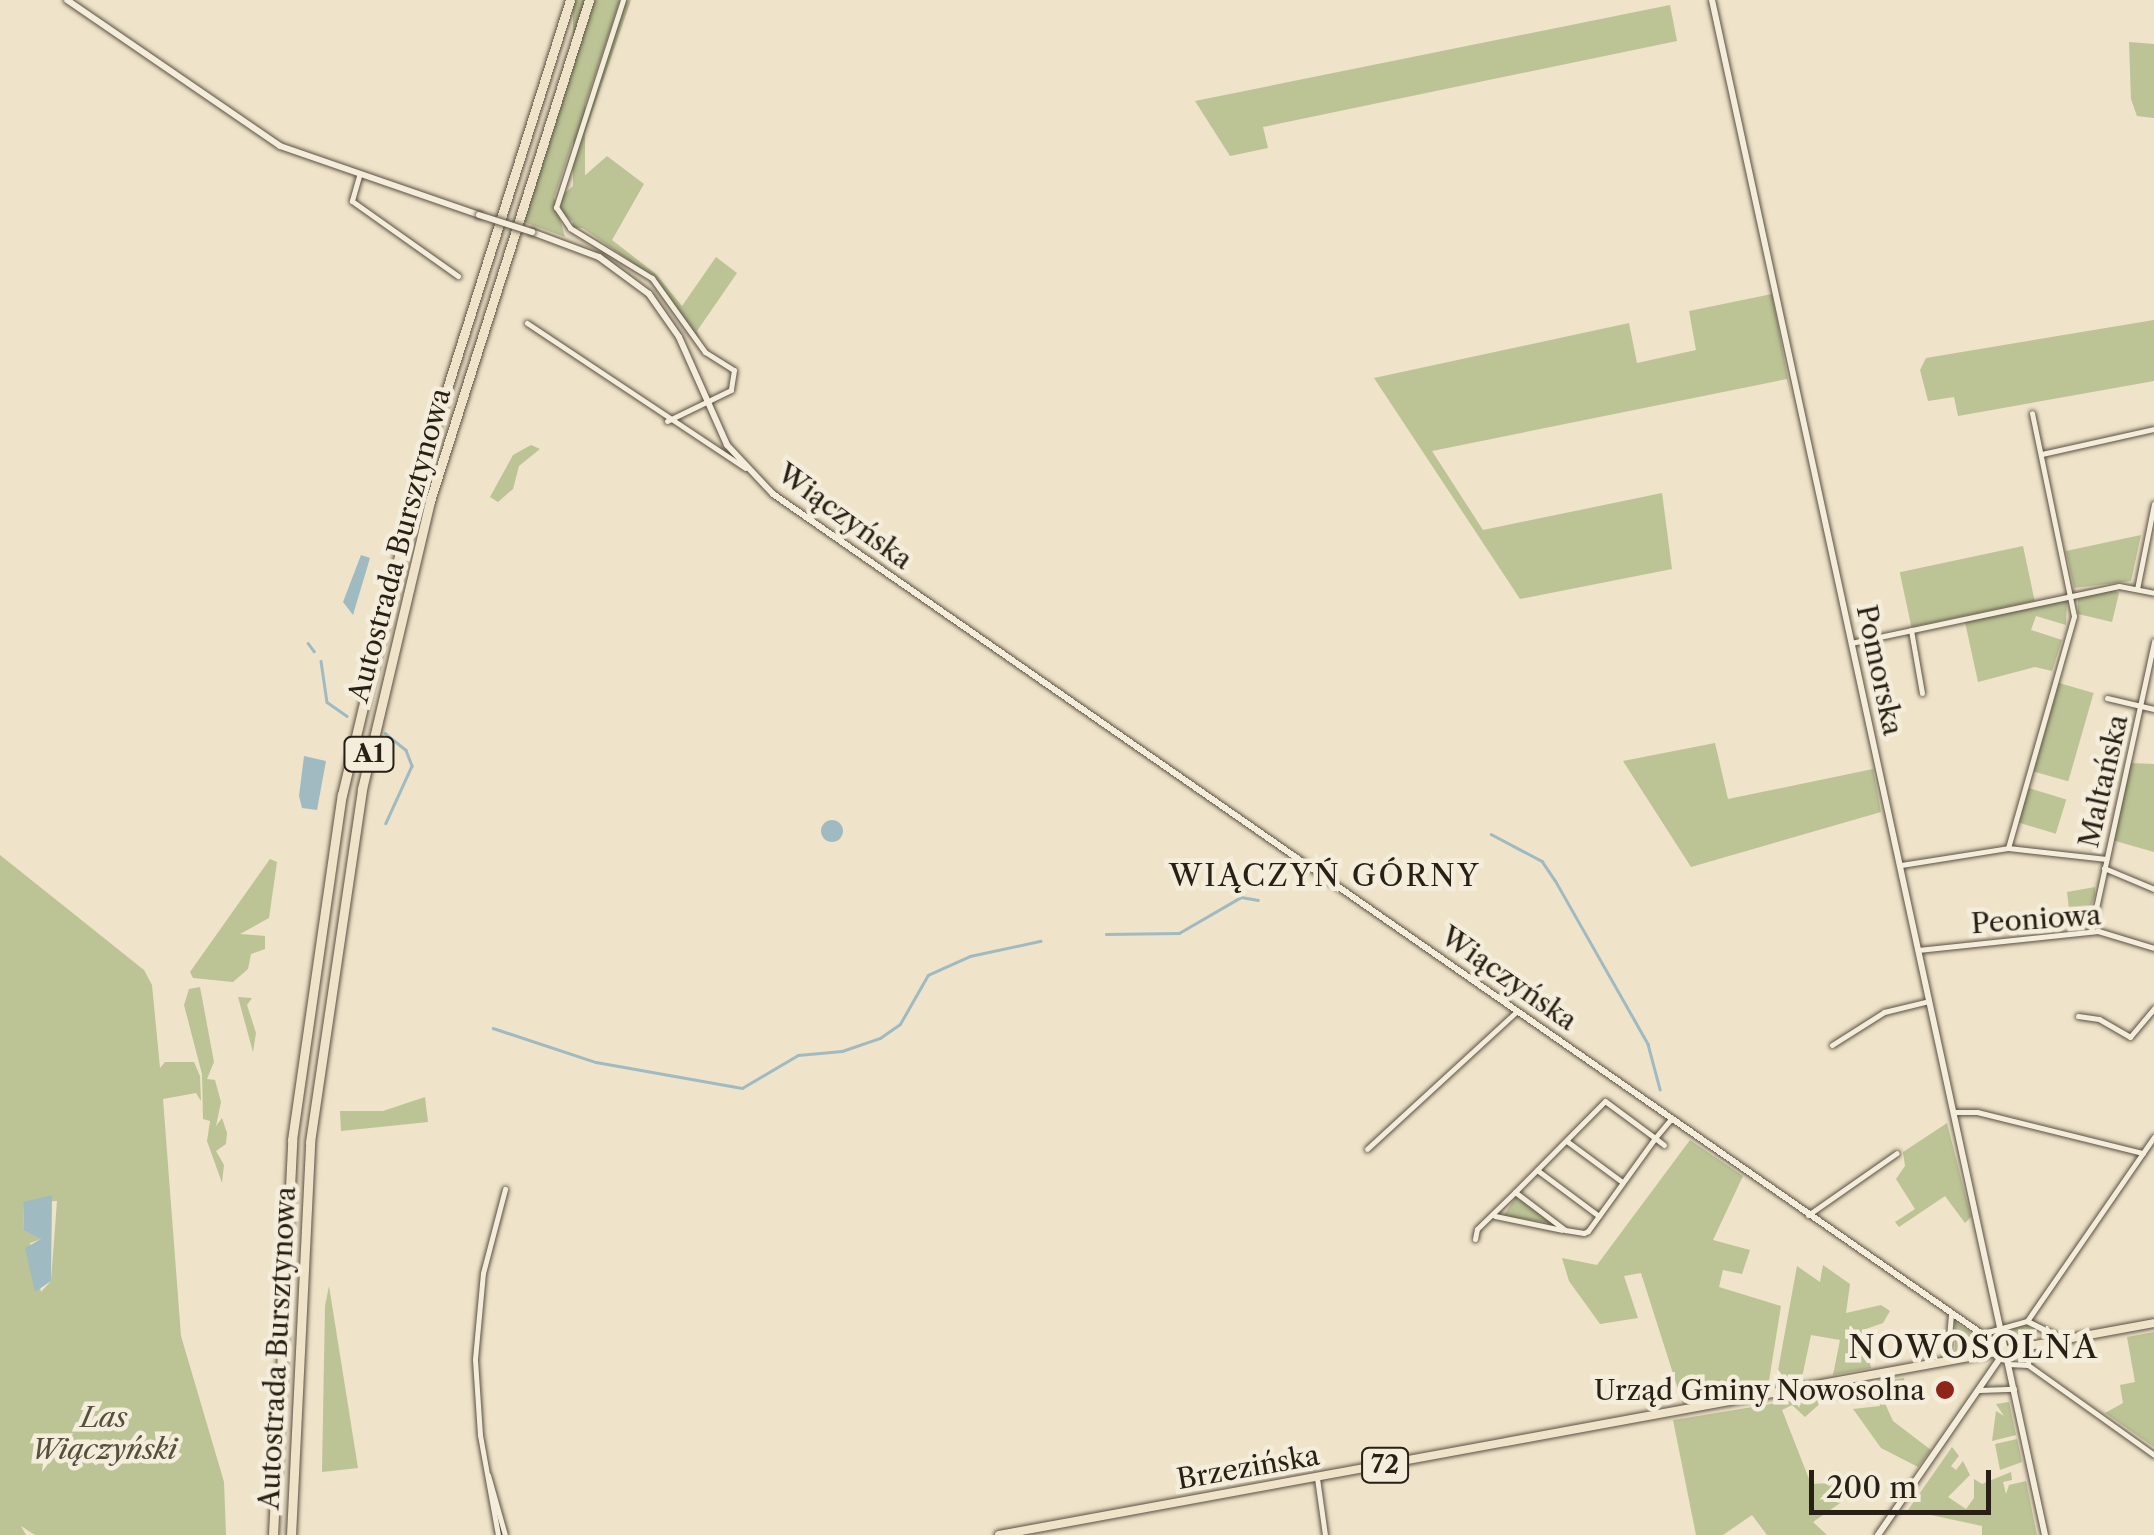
<!DOCTYPE html>
<meta charset="utf-8">
<style>
body{margin:0}
#map{position:relative;width:2154px;height:1535px;overflow:hidden;background:#efe3c9;font-family:"Libre Caslon Text",serif}
div>[style]{position:absolute}
[style*='--x']{left:calc(var(--x)*1px);top:calc(var(--y)*1px);width:calc(var(--w)*1px);rotate:calc(var(--a)*1deg)}
.green>*{inset:0;background:#bcc395;transform-origin:0 0}
.round{border-radius:50%}
.water>*{inset:0;background:#9fbbc1}
.stream>*{height:2.5px;margin:-1.25px;padding:0 1.25px;transform-origin:1.25px;border-radius:1.25px;background:#9fbbc1}
.roads{filter:drop-shadow(0 0 2px #5a5042) drop-shadow(0 0 2px #5a5042)}
.minor>*{height:5px;margin:-2.5px;padding:0 2.5px;transform-origin:2.5px;border-radius:2.5px;background:#f5eddc}
.tertiary>*{height:6px;margin:-3px;padding:0 3px;transform-origin:3px;border-radius:3px;background:#f5eddc}
.primary>*{height:8px;margin:-4px;padding:0 4px;transform-origin:4px;border-radius:4px;background:#efe3c9}
.motorway>*{height:9px;margin:-4.5px;padding:0 4.5px;transform-origin:4.5px;border-radius:4.5px;background:#efe3c9}
.bridges{filter:drop-shadow(0 0 2px #5a5042) drop-shadow(0 0 2px #5a5042)}
.tertiary-bridge>*{height:6px;margin:-3px;padding:0 3px;transform-origin:3px;border-radius:3px;background:#f5eddc}
.dots>*{width:28px;height:28px;translate:-50% -50%;box-sizing:border-box;border:5px solid #f5eddc;border-radius:50%}
span{translate:-50% -50%;white-space:nowrap;text-align:center;line-height:1.15;-webkit-text-stroke:9px #f5eddc;paint-order:stroke}
.shield-label span{padding:2px 8px;background:#f5eddc;border:2px solid;border-radius:8px;-webkit-text-stroke-width:0}
.shield-label{font-size:25px;color:#281f15;font-weight:700}
.street-label{font-size:28px;color:#281f15}
.poi-label{font-size:28px;color:#281f15}
.right{translate:-100% -50%;text-align:right}
.park-label{font-size:28px;color:#54503b;font-style:italic}
.neighbourhood-label{font-size:30px;color:#281f15;letter-spacing:2.5px}
.quarter-label{font-size:32px;color:#281f15;letter-spacing:2.5px}
.scale{position:absolute;left:1809px;top:1470px;width:182px;height:45px;box-sizing:border-box;border:5px solid #281f15;border-top:0;padding-left:12px;font-size:30px;line-height:35px;white-space:nowrap;color:#281f15;-webkit-text-stroke:8px #f5eddc;paint-order:stroke}
</style>
<div id="map">
<div class="green">
<div style="left:573px;top:0;width:12px;height:228px"></div>
<div style="clip-path:polygon(595px 0,620px 0,554px 198px,565px 237px,524px 222px)"></div>
<div style="clip-path:polygon(626px 0,631px 0,564px 194px,607px 156px,644px 184px,612px 240px,656px 274px,682px 306px,716px 257px,737px 273px,697px 331px,700px 340px,653px 277px,561px 213px,561px 192px)"></div>
<div style="clip-path:polygon(1670px 5px,1677px 41px,1263px 127px,1268px 148px,1230px 156px,1195px 101px)"></div>
<div style="clip-path:polygon(2129px 42px,2154px 44px,2154px 118px,2137px 116px,2131px 99px)"></div>
<div style="clip-path:polygon(1772px 294px,1792px 401px,1787px 379px,1432px 451px,1483px 530px,1662px 493px,1672px 569px,1520px 599px,1374px 378px,1629px 323px,1637px 363px,1696px 350px,1689px 311px)"></div>
<div style="clip-path:polygon(2154px 320px,2154px 381px,1958px 416px,1954px 397px,1928px 401px,1920px 370px,1926px 358px)"></div>
<div style="clip-path:polygon(531px 445px,540px 449px,519px 466px,513px 489px,498px 502px,490px 497px,513px 455px)"></div>
<div style="clip-path:polygon(2141px 535px,2131px 581px,2074px 588px,2066px 551px)"></div>
<div style="left:2023px;top:546px;width:56px;height:126px;rotate:78deg"></div>
<div style="clip-path:polygon(2114px 590px,2119px 593px,2112px 622px,2078px 614px,2078px 598px)"></div>
<div style="clip-path:polygon(2067px 600px,2066px 625px,2036px 616px,2031px 630px,2062px 640px,2052px 671px,2035px 667px,1978px 682px,1965px 622px)"></div>
<div style="left:2059px;top:683px;width:36px;height:92px;rotate:16deg"></div>
<div style="clip-path:polygon(1715px 743px,1728px 799px,1873px 769px,1881px 812px,1691px 867px,1623px 761px)"></div>
<div style="clip-path:polygon(2130px 763px,2154px 764px,2154px 852px,2112px 840px)"></div>
<div style="left:2029px;top:788px;width:39px;height:36px;rotate:17deg"></div>
<div style="clip-path:polygon(evenodd,0 855px,144px 970px,152px 985px,160px 1068px,165px 1062px,194px 1062px,200px 1076px,201px 1101px,196px 1093px,163px 1099px,181px 1336px,224px 1482px,226px 1535px,35px 1535px,21px 1526px,26px 1535px,0 1535px,0 855px,57px 1201px,51px 1281px,41px 1292px,30px 1243px,42px 1239px,24px 1231px,23px 1202px,57px 1201px)"></div>
<div style="clip-path:polygon(270px 859px,277px 862px,269px 918px,240px 934px,265px 936px,265px 949px,251px 954px,248px 969px,233px 982px,193px 978px,190px 972px)"></div>
<div style="clip-path:polygon(2095px 887px,2095px 895px,2087px 918px,2071px 926px,2067px 892px)"></div>
<div style="clip-path:polygon(200px 987px,214px 1062px,207px 1079px,215px 1080px,221px 1102px,216px 1126px,222px 1118px,227px 1133px,226px 1144px,216px 1151px,224px 1165px,222px 1183px,207px 1141px,210px 1121px,203px 1119px,202px 1074px,184px 1005px,189px 989px)"></div>
<div style="clip-path:polygon(238px 997px,252px 998px,247px 1005px,256px 1033px,253px 1052px)"></div>
<div style="clip-path:polygon(425px 1097px,428px 1122px,341px 1131px,340px 1111px,383px 1111px)"></div>
<div style="clip-path:polygon(1947px 1123px,1971px 1217px,1965px 1223px,1945px 1196px,1899px 1227px,1895px 1222px,1915px 1209px,1896px 1179px,1905px 1166px,1903px 1152px)"></div>
<div style="clip-path:polygon(1690px 1140px,1743px 1176px,1713px 1240px,1750px 1250px,1742px 1274px,1723px 1270px,1719px 1287px,1781px 1306px,1768px 1387px,1683px 1405px,1641px 1273px,1624px 1276px,1638px 1318px,1600px 1324px,1569px 1281px,1562px 1258px,1597px 1265px)"></div>
<div style="clip-path:polygon(1516px 1197px,1550px 1221px,1551px 1223px,1503px 1216px)"></div>
<div style="clip-path:polygon(1823px 1265px,1850px 1284px,1846px 1313px,1881px 1305px,1890px 1311px,1883px 1323px,1863px 1330px,1871px 1368px,1833px 1375px,1840px 1340px,1811px 1335px,1801px 1382px,1775px 1387px,1797px 1266px,1820px 1282px)"></div>
<div style="clip-path:polygon(329px 1286px,358px 1468px,322px 1472px,325px 1306px)"></div>
<div style="clip-path:polygon(1955px 1322px,1973px 1334px,1974px 1343px,1976px 1336px,1983px 1342px,1955px 1351px)"></div>
<div class="round" style="left:2010px;top:1323px;width:22px;height:22px"></div>
<div style="clip-path:polygon(2154px 1332px,2154px 1447px,2105px 1413px,2123px 1403px,2120px 1385px,2135px 1382px,2127px 1337px)"></div>
<div style="clip-path:polygon(1904px 1378px,1907px 1394px,1883px 1399px,1893px 1421px,1931px 1450px,1918px 1467px,1881px 1448px,1853px 1409px,1880px 1406px,1876px 1383px)"></div>
<div style="clip-path:polygon(1839px 1393px,1840px 1401px,1824px 1400px,1805px 1417px,1792px 1405px,1782px 1410px,1811px 1484px,1830px 1483px,1843px 1501px,1813px 1522px,1827px 1535px,1767px 1535px,1752px 1515px,1723px 1535px,1696px 1535px,1673px 1420px)"></div>
<div style="clip-path:polygon(2009px 1402px,2016px 1435px,1992px 1441px,1996px 1411px,2004px 1416px,1996px 1404px)"></div>
<div style="clip-path:polygon(2017px 1439px,2022px 1462px,2000px 1470px,1995px 1444px)"></div>
<div style="clip-path:polygon(1952px 1447px,1959px 1456px,1951px 1466px,1956px 1470px,1963px 1461px,1970px 1475px,1948px 1497px,1966px 1509px,1974px 1498px,1974px 1479px,1982px 1484px,2011px 1472px,2012px 1480px,2003px 1482px,2006px 1494px,2009px 1485px,2026px 1481px,2037px 1535px,1982px 1535px,1982px 1526px,1908px 1510px)"></div>
</div>
<div class="water">
<div style="clip-path:polygon(361px 555px,370px 558px,353px 615px,343px 602px)"></div>
<div style="clip-path:polygon(304px 756px,326px 761px,317px 810px,302px 808px,299px 796px)"></div>
<div class="round" style="left:821px;top:820px;width:22px;height:22px"></div>
<div style="clip-path:polygon(52px 1195px,51px 1281px,35px 1292px,25px 1248px,41px 1239px,24px 1231px,23px 1202px)"></div>
</div>
<div class="stream">
<div style="--x:308;--y:643;--w:10;--a:53"></div>
<div style="--x:321;--y:661;--w:41;--a:81.7"></div>
<div style="--x:327;--y:702;--w:24;--a:35"></div>
<div style="--x:385;--y:733;--w:27;--a:39"></div>
<div style="--x:406;--y:750;--w:17;--a:69"></div>
<div style="--x:412;--y:766;--w:63;--a:114.5"></div>
<div style="--x:1491;--y:834;--w:58;--a:27.9"></div>
<div style="--x:1542;--y:861;--w:23;--a:56"></div>
<div style="--x:1555;--y:880;--w:189;--a:60.4"></div>
<div style="--x:1648;--y:1044;--w:47;--a:75.1"></div>
<div style="--x:1106;--y:934;--w:73;--a:-0.8"></div>
<div style="--x:1179;--y:933;--w:72;--a:-30.1"></div>
<div style="--x:1241;--y:897;--w:17;--a:10"></div>
<div style="--x:493;--y:1028;--w:108;--a:18.3"></div>
<div style="--x:596;--y:1062;--w:148;--a:10.1"></div>
<div style="--x:742;--y:1088;--w:65;--a:-30.5"></div>
<div style="--x:798;--y:1055;--w:44;--a:-5.2"></div>
<div style="--x:842;--y:1051;--w:40;--a:-18.9"></div>
<div style="--x:880;--y:1038;--w:24;--a:-35"></div>
<div style="--x:900;--y:1024;--w:56;--a:-60.3"></div>
<div style="--x:928;--y:975;--w:46;--a:-24.3"></div>
<div style="--x:970;--y:956;--w:72;--a:-12.1"></div>
</div>
<div class="roads">
<div class="minor">
<div style="--x:623;--y:0;--w:218;--a:107.9"></div>
<div style="--x:556;--y:207;--w:25;--a:56"></div>
<div style="--x:570;--y:228;--w:96;--a:31.4"></div>
<div style="--x:652;--y:278;--w:91;--a:54.4"></div>
<div style="--x:705;--y:352;--w:34;--a:32"></div>
<div style="--x:734;--y:370;--w:20;--a:99"></div>
<div style="--x:731;--y:390;--w:71;--a:154.2"></div>
<div style="--x:359;--y:176;--w:26;--a:106"></div>
<div style="--x:352;--y:201;--w:130;--a:35.3"></div>
<div style="--x:527;--y:323;--w:262;--a:33.6"></div>
<div style="--x:2042;--y:454;--w:115;--a:-12.6"></div>
<div style="--x:2137;--y:589;--w:87;--a:-78.7"></div>
<div style="--x:1911;--y:630;--w:64;--a:80.1"></div>
<div style="--x:1851;--y:643;--w:274;--a:-12"></div>
<div style="--x:2119;--y:586;--w:36;--a:11"></div>
<div style="--x:2107;--y:698;--w:48;--a:13.2"></div>
<div style="--x:2008;--y:848;--w:241;--a:-74.1"></div>
<div style="--x:2074;--y:616;--w:207;--a:-101.7"></div>
<div style="--x:1901;--y:865;--w:108;--a:-9"></div>
<div style="--x:2008;--y:848;--w:99;--a:6.4"></div>
<div style="--x:2104;--y:868;--w:54;--a:22.8"></div>
<div style="--x:2091;--y:931;--w:297;--a:-77.7"></div>
<div style="--x:1918;--y:950;--w:181;--a:-6"></div>
<div style="--x:2098;--y:931;--w:59;--a:16.9"></div>
<div style="--x:2078;--y:1016;--w:21;--a:8"></div>
<div style="--x:2099;--y:1019;--w:36;--a:30"></div>
<div style="--x:2130;--y:1037;--w:38;--a:-50"></div>
<div style="--x:1832;--y:1045;--w:62;--a:-32.4"></div>
<div style="--x:1884;--y:1012;--w:46;--a:-13.7"></div>
<div style="--x:1953;--y:1112;--w:24;--a:0"></div>
<div style="--x:1977;--y:1112;--w:171;--a:13.9"></div>
<div style="--x:1568;--y:1142;--w:67;--a:36.5"></div>
<div style="--x:1664;--y:1145;--w:11;--a:-142"></div>
<div style="--x:1655;--y:1138;--w:62;--a:-143.5"></div>
<div style="--x:1605;--y:1101;--w:128;--a:134.7"></div>
<div style="--x:1515;--y:1192;--w:63;--a:37.2"></div>
<div style="--x:1565;--y:1230;--w:19;--a:9"></div>
<div style="--x:1584;--y:1233;--w:4;--a:-27"></div>
<div style="--x:1588;--y:1231;--w:115;--a:-54.2"></div>
<div style="--x:1655;--y:1138;--w:25;--a:-50"></div>
<div style="--x:1367;--y:1149;--w:204;--a:-42.6"></div>
<div style="--x:1537;--y:1170;--w:77;--a:36.6"></div>
<div style="--x:1808;--y:1215;--w:108;--a:-34.9"></div>
<div style="--x:1495;--y:1216;--w:68;--a:11.8"></div>
<div style="--x:1475;--y:1239;--w:10;--a:-79"></div>
<div style="--x:1477;--y:1229;--w:53;--a:-44.2"></div>
<div style="--x:2027;--y:1321;--w:224;--a:-55.4"></div>
<div style="--x:2027;--y:1321;--w:24;--a:28"></div>
<div style="--x:1981;--y:1334;--w:48;--a:-15.8"></div>
<div style="--x:2027;--y:1321;--w:39;--a:26"></div>
<div style="--x:1947;--y:1360;--w:46;--a:-85"></div>
<div style="--x:2008;--y:1364;--w:20;--a:3"></div>
<div style="--x:2028;--y:1365;--w:155;--a:35.5"></div>
<div style="--x:2028;--y:1365;--w:20;--a:-87"></div>
<div style="--x:1979;--y:1390;--w:35;--a:-2"></div>
<div style="--x:488;--y:1475;--w:62;--a:74.2"></div>
<div style="--x:1317;--y:1478;--w:58;--a:82"></div>
<div style="--x:498;--y:1535;--w:102;--a:-100.2"></div>
<div style="--x:480;--y:1435;--w:76;--a:-93.8"></div>
<div style="--x:475;--y:1359;--w:86;--a:-84.7"></div>
<div style="--x:483;--y:1273;--w:87;--a:-75.3"></div>
</div>
<div class="tertiary">
<div style="--x:67;--y:0;--w:258;--a:34.4"></div>
<div style="--x:280;--y:146;--w:211;--a:19.1"></div>
<div style="--x:1712;--y:0;--w:1571;--a:77.76"></div>
<div style="--x:532;--y:232;--w:72;--a:20.5"></div>
<div style="--x:599;--y:257;--w:62;--a:36.5"></div>
<div style="--x:649;--y:294;--w:52;--a:55.1"></div>
<div style="--x:679;--y:337;--w:118;--a:66"></div>
<div style="--x:727;--y:445;--w:67;--a:46.8"></div>
<div style="--x:773;--y:494;--w:1500;--a:34.79"></div>
<div style="--x:1878;--y:1535;--w:224;--a:-55.4"></div>
</div>
<div class="primary">
<div style="--x:999;--y:1535;--w:1174;--a:-10.4"></div>
</div>
<div class="motorway">
<div style="--x:273;--y:1535;--w:395;--a:-87.2"></div>
<div style="--x:292;--y:1140;--w:349;--a:-81.8"></div>
<div style="--x:342;--y:795;--w:310;--a:-76.6"></div>
<div style="--x:414;--y:493;--w:517;--a:-72.44"></div>
<div style="--x:291;--y:1535;--w:393;--a:-87.2"></div>
<div style="--x:310;--y:1142;--w:357;--a:-81.6"></div>
<div style="--x:362;--y:789;--w:296;--a:-76.7"></div>
<div style="--x:430;--y:501;--w:526;--a:-72.39"></div>
</div>
</div>
<div class="bridges">
<div class="tertiary-bridge">
<div style="--x:479;--y:215;--w:56;--a:17.8"></div>
</div>
</div>
<div class="dots">
<div style="left:1945px;top:1390px;background:#8f2418"></div>
</div>
<div class="shield-label">
<span style="left:369px;top:754px">A1</span>
<span style="left:1385px;top:1465px">72</span>
</div>
<div class="street-label">
<span style="left:845px;top:516px;rotate:36deg">Wiączyńska</span>
<span style="left:399px;top:545px;rotate:-75deg">Autostrada Bursztynowa</span>
<span style="left:1880px;top:670px;rotate:78deg">Pomorska</span>
<span style="left:2103px;top:781px;rotate:-77deg">Maltańska</span>
<span style="left:2036px;top:919px;rotate:-4deg">Peoniowa</span>
<span style="left:1509px;top:978px;rotate:35deg">Wiączyńska</span>
<span style="left:277px;top:1348px;rotate:-87deg">Autostrada Bursztynowa</span>
<span style="left:1248px;top:1467px;rotate:-10deg">Brzezińska</span>
</div>
<div class="poi-label">
<span class="right" style="left:1925px;top:1390px">Urząd Gminy Nowosolna</span>
</div>
<div class="park-label">
<span style="left:104px;top:1433px">Las<br>Wiączyński</span>
</div>
<div class="neighbourhood-label">
<span style="left:1325px;top:876px">WIĄCZYŃ GÓRNY</span>
</div>
<div class="quarter-label">
<span style="left:1974px;top:1347px">NOWOSOLNA</span>
</div>
<div class="scale">200 m</div>
</div>
